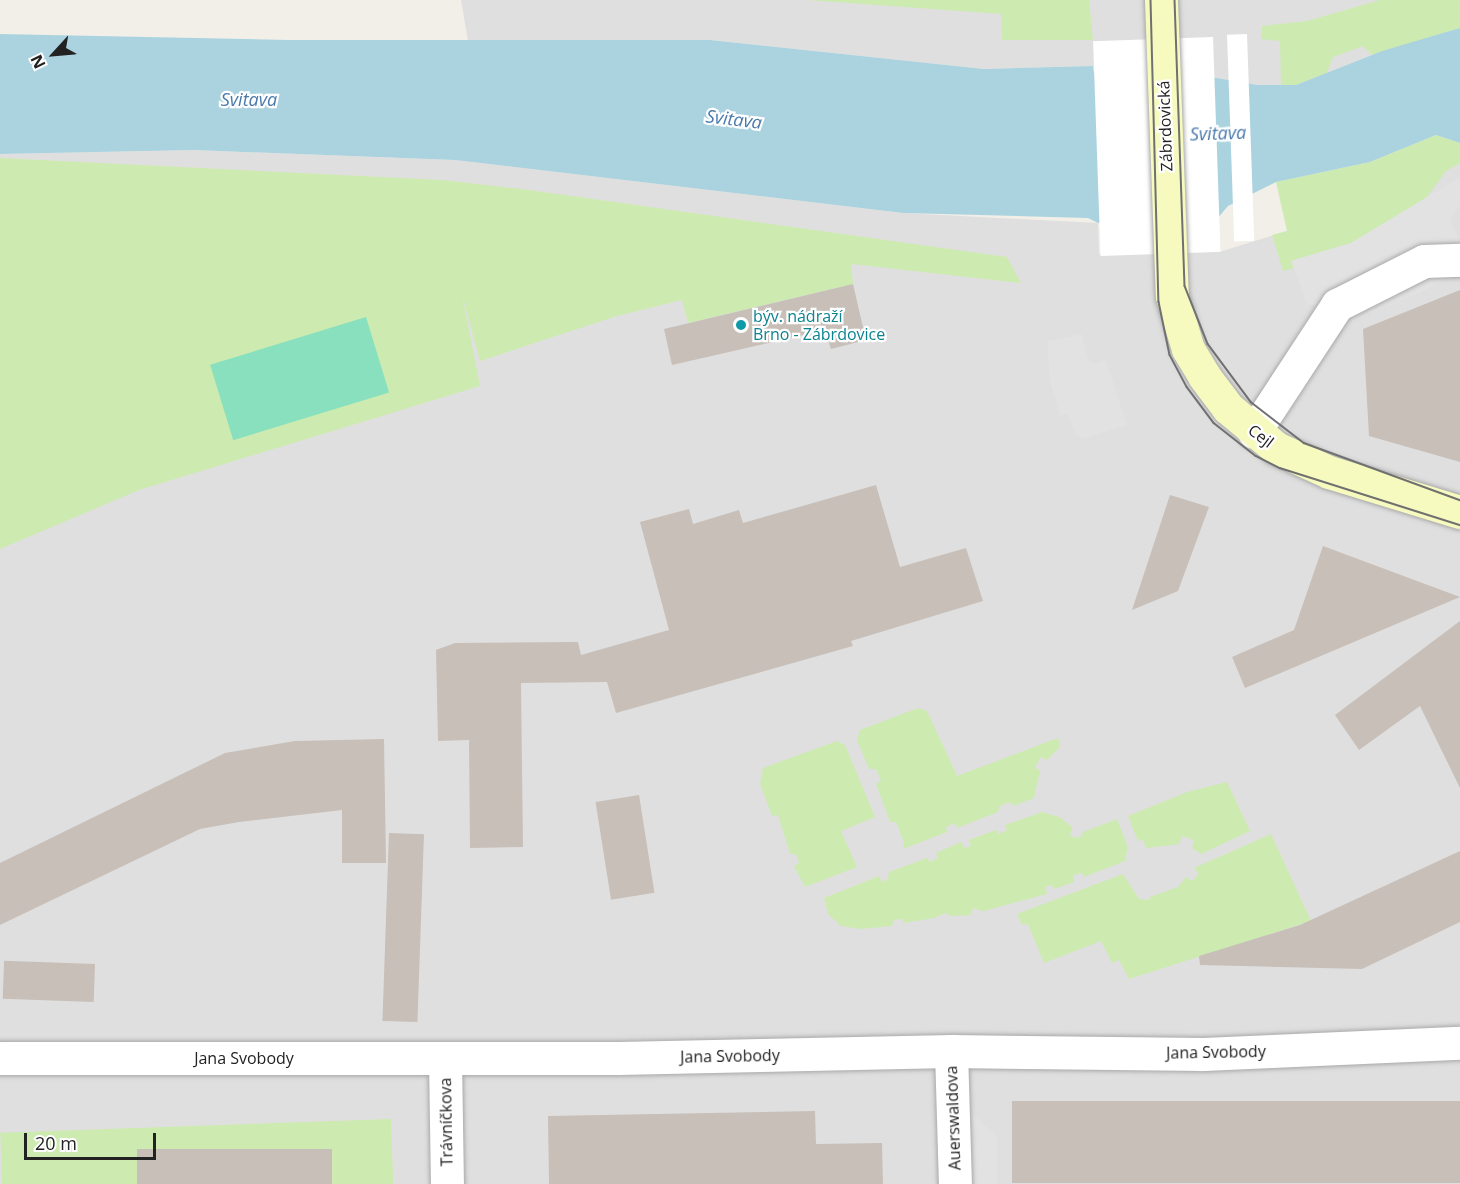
<!DOCTYPE html>
<meta charset="utf-8">
<style>
body{margin:0}
#map{position:relative;width:1460px;height:1184px;overflow:hidden;background:#f2efe9;font-family:"Open Sans",sans-serif}
div>[style]{position:absolute}
[style*='--x']{left:calc(var(--x)*1px);top:calc(var(--y)*1px);width:calc(var(--w)*1px);rotate:calc(var(--a)*1deg)}
.residential>*{inset:0;background:#e0dfdf}
.grass>*{inset:0;background:#cdebb0;transform-origin:0 0}
.pitch>*{inset:0;background:#88e0be;transform-origin:0 0}
.parking>*{inset:0;background:#e2e2e2}
.water>*{inset:0;background:#aad3df}
.pier>*{inset:0;background:#fff;transform-origin:0 0}
.building>*{inset:0;background:#c7bfb8;transform-origin:0 0}
.roads{filter:drop-shadow(0 0 2px #a9a9a9) drop-shadow(0 0 2px #a9a9a9)}
.street>*{height:33px;margin:-16.5px;padding:0 16.5px;transform-origin:16.5px;border-radius:16.5px;background:#fff}
.secondary>*{height:33px;margin:-16.5px;padding:0 16.5px;transform-origin:16.5px;border-radius:16.5px;background:#f7fabf}
.tram>*{height:1.5px;margin:-0.75px;padding:0 0.75px;transform-origin:0.75px;border-radius:0.75px;background:#707070}
.dots>*{width:16px;height:16px;translate:-50% -50%;box-sizing:border-box;border:3px solid #fff;border-radius:50%}
span{translate:-50% -50%;white-space:nowrap;text-align:center;line-height:1.15;-webkit-text-stroke:4.5px #fff;paint-order:stroke}
.street-label{font-size:16px;color:#222}
.culture-label{font-size:16px;color:#0d838f}
.left{translate:0 -50%;text-align:left}
.water-label{font-size:18px;color:#4a7aab;font-style:italic}
.north{position:absolute;left:24px;top:24px;width:60px;height:60px;-webkit-text-stroke:4px #fff;paint-order:stroke;rotate:244deg;font-size:16px;font-weight:700;line-height:24px;text-align:center;color:#222}
.north::after{content:'';display:block;margin:auto;width:21px;height:27px;background:#222;clip-path:polygon(50% 0,100% 100%,50% 72%,0 100%)}
.scale{position:absolute;left:24px;top:1133px;width:132px;height:27px;box-sizing:border-box;border:3px solid #222;border-top:0;padding-left:8px;font-size:18px;line-height:21px;white-space:nowrap;color:#222;-webkit-text-stroke:4px #fff;paint-order:stroke}
</style>
<div id="map">
<div class="residential">
<div style="clip-path:polygon(461px 0,1460px 0,1460px 28px,1382px 51px,1296px 85px,1257px 85px,1093px 66px,984px 69px,710px 40px,468px 41px)"></div>
<div style="clip-path:polygon(1460px 143px,1460px 1184px,0 1184px,0 154px,194px 150px,455px 160px,903px 213px,1098px 223px,1099px 254px,1219px 252px,1287px 231px)"></div>
</div>
<div class="grass">
<div style="clip-path:polygon(807px 0,1089px 0,1093px 40px,1002px 40px,1001px 14px)"></div>
<div style="clip-path:polygon(1380px 0,1460px 0,1460px 28px,1372px 55px,1363px 46px,1333px 57px,1327px 73px,1296px 85px,1281px 85px,1280px 41px,1261px 39px,1262px 26px,1307px 21px)"></div>
<div style="clip-path:polygon(1436px 135px,1460px 143px,1460px 163px,1446px 171px,1424px 201px,1351px 243px,1291px 261px,1294px 268px,1283px 271px,1272px 235px,1287px 231px,1276px 182px,1370px 162px)"></div>
<div style="clip-path:polygon(0 158px,442px 180px,522px 189px,1007px 257px,1021px 283px,851px 264px,853px 284px,688px 323px,682px 300px,617px 316px,480px 361px,462px 294px,480px 386px,139px 490px,0 549px)"></div>
<div style="clip-path:polygon(918px 708px,927px 711px,957px 776px,1058px 738px,1060px 747px,1047px 760px,1041px 757px,1035px 767px,1040px 771px,1034px 798px,1013px 806px,1010px 802px,1000px 806px,998px 812px,957px 828px,955px 823px,946px 827px,947px 832px,903px 849px,904px 843px,896px 822px,890px 822px,876px 784px,881px 781px,876px 769px,869px 769px,857px 740px,860px 730px)"></div>
<div style="clip-path:polygon(837px 741px,845px 745px,875px 817px,841px 831px,857px 867px,805px 887px,794px 866px,799px 863px,796px 854px,790px 854px,778px 815px,772px 816px,760px 784px,763px 768px)"></div>
<div style="clip-path:polygon(1227px 782px,1250px 831px,1201px 854px,1192px 848px,1194px 840px,1182px 836px,1179px 844px,1146px 848px,1143px 840px,1138px 841px,1128px 816px,1187px 792px)"></div>
<div style="clip-path:polygon(1042px 812px,1059px 817px,1072px 827px,1070px 836px,1080px 838px,1083px 832px,1117px 819px,1128px 847px,1125px 861px,1084px 877px,1082px 873px,1073px 875px,1074px 882px,1054px 889px,1052px 885px,1045px 887px,1047px 894px,983px 911px,973px 908px,971px 915px,951px 916px,945px 913px,934px 918px,903px 923px,903px 919px,894px 920px,892px 926px,861px 929px,841px 926px,828px 914px,824px 898px,879px 876px,882px 882px,888px 879px,889px 872px,927px 858px,930px 862px,938px 858px,936px 853px,961px 842px,964px 848px,971px 846px,969px 840px,996px 830px,999px 834px,1007px 830px,1005px 825px)"></div>
<div style="clip-path:polygon(1271px 834px,1311px 921px,1129px 979px,1119px 960px,1112px 963px,1101px 941px,1044px 963px,1028px 924px,1022px 925px,1017px 914px,1123px 874px,1139px 899px,1150px 900px,1150px 897px,1178px 887px,1186px 877px,1192px 881px,1199px 874px,1194px 868px)"></div>
<div style="left:391px;top:1119px;width:65px;height:391px;rotate:88deg"></div>
</div>
<div class="pitch">
<div style="left:366px;top:317px;width:79px;height:163px;rotate:73deg"></div>
</div>
<div class="parking">
<div style="clip-path:polygon(1460px 177px,1460px 205px,1450px 220px,1460px 241px,1460px 274px,1353px 322px,1349px 312px,1307px 304px,1291px 261px,1351px 243px)"></div>
<div style="clip-path:polygon(1082px 334px,1088px 360px,1094px 364px,1106px 360px,1127px 425px,1083px 439px,1075px 434px,1068px 414px,1060px 415px,1050px 381px,1047px 341px)"></div>
<div style="clip-path:polygon(966px 1107px,997px 1137px,997px 1184px,967px 1184px)"></div>
</div>
<div class="water">
<div style="clip-path:polygon(1460px 28px,1460px 143px,1436px 135px,1370px 162px,1276px 182px,1228px 206px,1217px 219px,1098px 223px,1088px 218px,903px 213px,455px 160px,194px 150px,0 154px,0 34px,288px 40px,710px 40px,984px 69px,1093px 66px,1094px 73px,1193px 74px,1257px 85px,1296px 85px,1382px 51px)"></div>
</div>
<div class="pier">
<div style="left:1247px;top:34px;width:207px;height:20px;rotate:88deg"></div>
<div style="left:1213px;top:37px;width:215px;height:120px;rotate:88deg"></div>
</div>
<div class="building">
<div style="clip-path:polygon(853px 284px,866px 340px,831px 349px,825px 330px,672px 365px,664px 329px)"></div>
<div style="clip-path:polygon(1460px 290px,1460px 462px,1369px 436px,1363px 329px)"></div>
<div style="clip-path:polygon(876px 485px,900px 567px,966px 548px,983px 601px,851px 641px,853px 646px,616px 713px,607px 682px,521px 683px,523px 847px,470px 848px,469px 740px,438px 741px,436px 650px,455px 643px,578px 642px,581px 655px,669px 630px,640px 522px,689px 509px,693px 524px,739px 510px,743px 523px)"></div>
<div style="clip-path:polygon(1170px 495px,1209px 507px,1178px 591px,1132px 610px)"></div>
<div style="clip-path:polygon(1323px 546px,1460px 597px,1245px 688px,1232px 657px,1294px 630px)"></div>
<div style="clip-path:polygon(1460px 621px,1460px 788px,1420px 706px,1359px 750px,1335px 715px)"></div>
<div style="clip-path:polygon(384px 739px,386px 863px,342px 863px,342px 810px,239px 822px,200px 829px,0 925px,0 863px,225px 753px,295px 741px)"></div>
<div style="left:639px;top:795px;width:99px;height:44px;rotate:81deg"></div>
<div style="left:389px;top:833px;width:35px;height:188px;rotate:2deg"></div>
<div style="clip-path:polygon(1460px 851px,1460px 922px,1362px 969px,1200px 965px,1199px 956px,1300px 925px)"></div>
<div style="left:95px;top:964px;width:38px;height:91px;rotate:92deg"></div>
<div style="left:1460px;top:1101px;width:82px;height:448px;rotate:90deg"></div>
<div style="clip-path:polygon(815px 1111px,816px 1144px,882px 1143px,883px 1184px,549px 1184px,548px 1116px)"></div>
<div style="left:332px;top:1149px;width:35px;height:195px;rotate:90deg"></div>
</div>
<div class="roads">
<div class="street">
<div style="--x:1254;--y:432;--w:152;--a:-56.8"></div>
<div style="--x:1337;--y:305;--w:97;--a:-26.8"></div>
<div style="--x:1424;--y:261;--w:36;--a:-2"></div>
<div style="--x:951;--y:1051;--w:133;--a:88.3"></div>
<div style="--x:0;--y:1058;--w:618;--a:0"></div>
<div style="--x:618;--y:1058;--w:333;--a:-1.2"></div>
<div style="--x:951;--y:1051;--w:252;--a:0.7"></div>
<div style="--x:1203;--y:1054;--w:257;--a:-2.5"></div>
<div style="--x:445;--y:1059;--w:125;--a:89.1"></div>
</div>
<div class="secondary">
<div style="--x:1161;--y:0;--w:296;--a:87.9"></div>
<div style="--x:1172;--y:296;--w:55;--a:73.2"></div>
<div style="--x:1188;--y:349;--w:31;--a:59"></div>
<div style="--x:1204;--y:376;--w:40;--a:53"></div>
<div style="--x:1228;--y:408;--w:62;--a:39.8"></div>
<div style="--x:1276;--y:448;--w:58;--a:24.4"></div>
<div style="--x:1329;--y:472;--w:137;--a:17"></div>
</div>
</div>
<div class="tram">
<div style="--x:1151;--y:0;--w:302;--a:88.5"></div>
<div style="--x:1159;--y:302;--w:54;--a:78.3"></div>
<div style="--x:1170;--y:355;--w:36;--a:62"></div>
<div style="--x:1187;--y:387;--w:45;--a:53.1"></div>
<div style="--x:1214;--y:423;--w:53;--a:38.2"></div>
<div style="--x:1256;--y:456;--w:27;--a:27"></div>
<div style="--x:1280;--y:468;--w:189;--a:17.6"></div>
<div style="--x:1175;--y:0;--w:286;--a:88"></div>
<div style="--x:1185;--y:286;--w:62;--a:68.4"></div>
<div style="--x:1208;--y:344;--w:72;--a:53.4"></div>
<div style="--x:1251;--y:402;--w:67;--a:37.7"></div>
<div style="--x:1304;--y:443;--w:166;--a:20.1"></div>
</div>
<div class="dots">
<div style="left:741px;top:325px;background:#0f9aa8"></div>
</div>
<div class="street-label">
<span style="left:1165px;top:126px;rotate:-92deg">Zábrdovická</span>
<span style="left:1261px;top:436px;rotate:37deg">Cejl</span>
<span style="left:1216px;top:1052px;rotate:-1deg">Jana Svobody</span>
<span style="left:730px;top:1056px;rotate:-1deg">Jana Svobody</span>
<span style="left:244px;top:1058px">Jana Svobody</span>
<span style="left:953px;top:1118px;rotate:-92deg">Auerswaldova</span>
<span style="left:446px;top:1122px;rotate:-91deg">Trávníčkova</span>
</div>
<div class="culture-label">
<span class="left" style="left:753px;top:325px">býv. nádraží<br>Brno - Zábrdovice</span>
</div>
<div class="water-label">
<span style="left:249px;top:99px">Svitava</span>
<span style="left:734px;top:119px;rotate:7deg">Svitava</span>
<span style="left:1218px;top:133px;rotate:-2deg">Svitava</span>
</div>
<div class="north">N</div>
<div class="scale">20 m</div>
</div>
